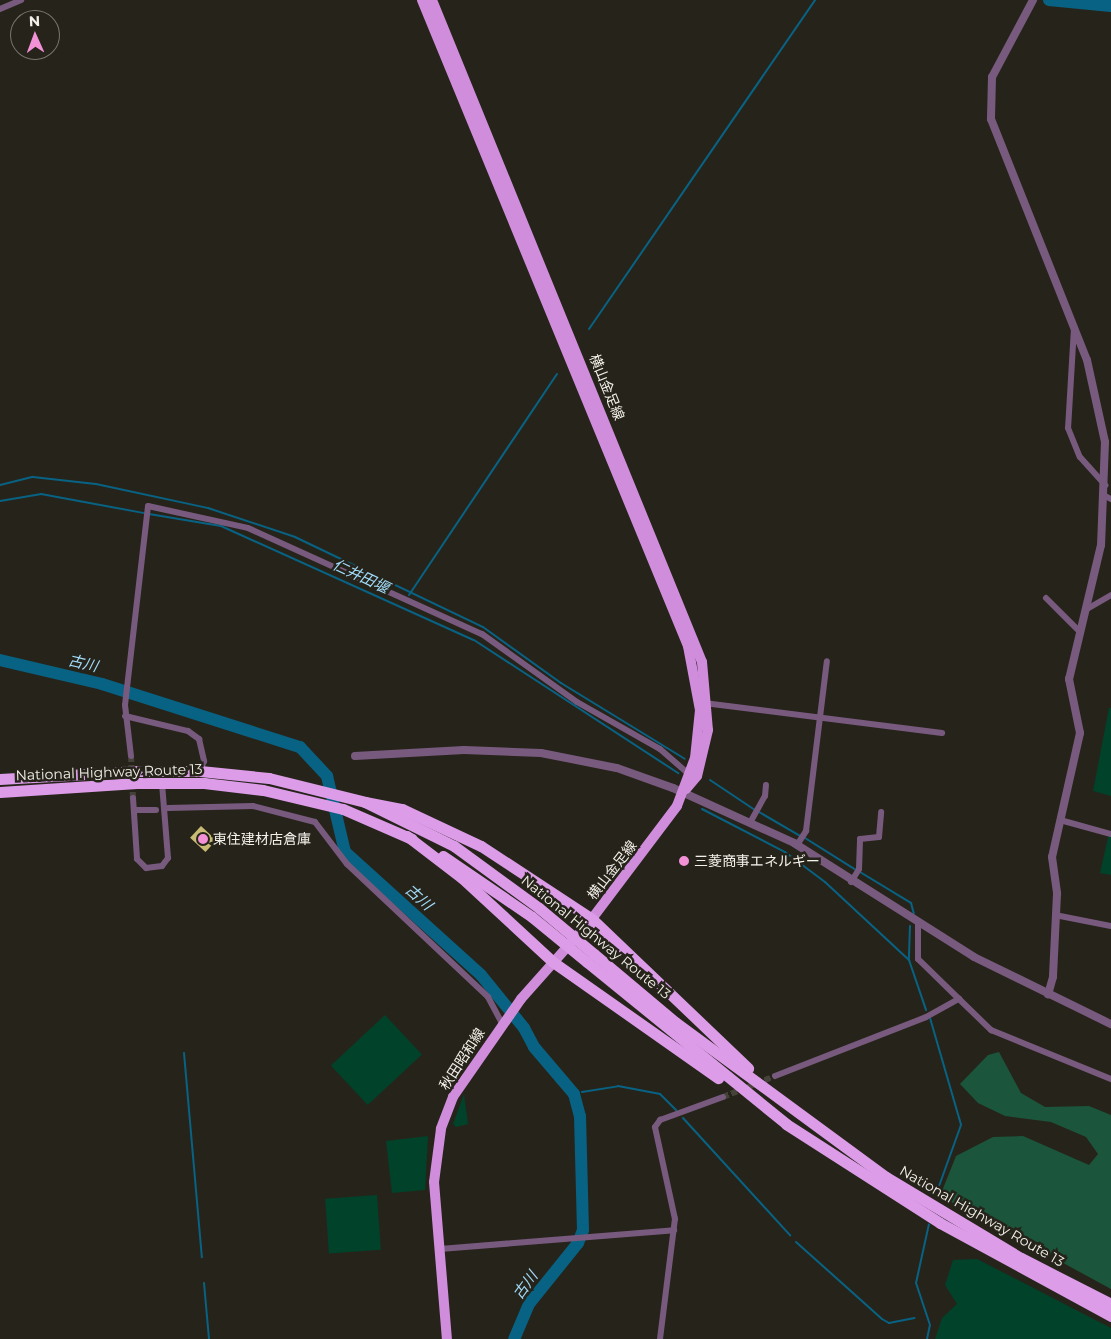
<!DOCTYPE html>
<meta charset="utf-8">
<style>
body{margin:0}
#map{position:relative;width:1111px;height:1339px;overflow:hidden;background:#26241a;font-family:Montserrat,"Noto Sans JP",sans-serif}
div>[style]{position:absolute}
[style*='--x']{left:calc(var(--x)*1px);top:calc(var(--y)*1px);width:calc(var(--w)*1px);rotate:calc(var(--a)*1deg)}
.green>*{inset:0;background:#00422a;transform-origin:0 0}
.forest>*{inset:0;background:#1a553c}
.stream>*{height:2px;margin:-1px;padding:0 1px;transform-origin:1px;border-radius:1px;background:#086284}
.river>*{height:12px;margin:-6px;padding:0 6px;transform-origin:6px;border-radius:6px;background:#086284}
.building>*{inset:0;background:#c9bb74;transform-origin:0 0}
.minor-tunnel>*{height:6px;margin-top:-3px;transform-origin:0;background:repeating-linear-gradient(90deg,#454339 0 6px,transparent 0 9px)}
.minor>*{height:6px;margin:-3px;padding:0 3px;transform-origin:3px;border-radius:3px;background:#795a7f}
.tertiary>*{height:8px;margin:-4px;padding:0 4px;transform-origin:4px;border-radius:4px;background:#795a7f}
.primary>*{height:10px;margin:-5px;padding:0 5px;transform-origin:5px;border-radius:5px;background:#cf8ddb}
.trunk>*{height:11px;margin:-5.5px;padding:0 5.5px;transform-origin:5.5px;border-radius:5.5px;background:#dc9ce8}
.trunk-bridge>*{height:11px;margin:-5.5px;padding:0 5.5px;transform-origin:5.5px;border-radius:5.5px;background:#dc9ce8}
.dots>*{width:14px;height:14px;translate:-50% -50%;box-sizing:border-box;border:2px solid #26241a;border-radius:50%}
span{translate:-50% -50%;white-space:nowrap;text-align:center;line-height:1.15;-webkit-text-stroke:5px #26241a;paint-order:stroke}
.street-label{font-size:14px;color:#f2f0e9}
.poi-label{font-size:14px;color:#f2f0e9}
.left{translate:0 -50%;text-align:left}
.water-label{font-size:15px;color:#a0daf9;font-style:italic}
.north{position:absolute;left:10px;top:10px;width:50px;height:50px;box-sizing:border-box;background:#26241a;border:1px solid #78766d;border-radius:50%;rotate:358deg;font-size:14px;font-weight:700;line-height:20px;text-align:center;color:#f2f0e9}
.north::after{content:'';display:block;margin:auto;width:18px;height:22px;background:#f391d6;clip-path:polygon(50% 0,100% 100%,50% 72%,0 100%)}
</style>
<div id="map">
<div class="green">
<div style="clip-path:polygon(1109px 708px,1111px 708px,1111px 796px,1093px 791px)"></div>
<div style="clip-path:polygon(1109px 833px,1111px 834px,1111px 875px,1100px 873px)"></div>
<div style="left:385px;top:1015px;width:54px;height:74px;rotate:47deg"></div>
<div style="clip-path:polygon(464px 1094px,468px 1124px,456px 1127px,453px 1124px)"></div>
<div style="clip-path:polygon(428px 1136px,425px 1190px,392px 1193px,386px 1141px)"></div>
<div style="left:377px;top:1195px;width:55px;height:52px;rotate:86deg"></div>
<div style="clip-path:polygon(977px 1259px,1111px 1328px,1111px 1339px,935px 1339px,942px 1318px,957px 1304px,945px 1285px,953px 1260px)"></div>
</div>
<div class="forest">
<div style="clip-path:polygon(999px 1052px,1021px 1093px,1045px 1107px,1089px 1106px,1111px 1115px,1111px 1289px,940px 1196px,956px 1156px,993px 1137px,1023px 1136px,1089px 1165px,1098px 1154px,1086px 1137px,1051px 1122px,1005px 1116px,978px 1103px,960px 1084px,988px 1055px)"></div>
</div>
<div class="stream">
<div style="--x:589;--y:329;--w:399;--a:-55.5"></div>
<div style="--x:0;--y:485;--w:34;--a:-14"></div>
<div style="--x:33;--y:477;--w:63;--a:6.3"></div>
<div style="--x:96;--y:484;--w:115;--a:12.1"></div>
<div style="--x:208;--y:508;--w:92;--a:18.4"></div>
<div style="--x:295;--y:537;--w:208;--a:25.6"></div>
<div style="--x:483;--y:627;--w:96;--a:35.7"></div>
<div style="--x:561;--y:683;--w:145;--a:31.5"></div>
<div style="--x:0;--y:501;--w:42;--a:-9.7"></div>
<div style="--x:41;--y:494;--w:105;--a:10.5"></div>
<div style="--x:149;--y:514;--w:73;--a:9.5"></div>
<div style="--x:221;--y:526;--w:277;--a:24.3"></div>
<div style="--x:474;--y:640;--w:244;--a:33.1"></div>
<div style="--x:409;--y:595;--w:266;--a:-56.2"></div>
<div style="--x:710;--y:780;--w:54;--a:33.7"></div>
<div style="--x:702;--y:809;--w:93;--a:27.4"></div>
<div style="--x:785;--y:852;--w:50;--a:36.9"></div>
<div style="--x:825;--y:882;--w:115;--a:42.9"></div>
<div style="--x:759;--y:812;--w:48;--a:30.3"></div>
<div style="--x:805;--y:838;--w:60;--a:32.1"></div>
<div style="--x:860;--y:872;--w:60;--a:31.3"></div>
<div style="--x:911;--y:903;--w:11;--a:75"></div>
<div style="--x:910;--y:926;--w:34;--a:92"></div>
<div style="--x:909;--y:960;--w:53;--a:71.2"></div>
<div style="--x:930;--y:1018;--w:111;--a:73.8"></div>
<div style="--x:961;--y:1125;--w:68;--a:109.8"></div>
<div style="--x:184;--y:1053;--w:205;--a:85"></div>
<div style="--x:582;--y:1092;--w:36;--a:-9"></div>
<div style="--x:618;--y:1086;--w:43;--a:10.8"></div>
<div style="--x:660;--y:1094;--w:23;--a:45"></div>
<div style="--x:574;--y:1094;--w:2;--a:-27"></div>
<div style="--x:683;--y:1118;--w:159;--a:47.6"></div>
<div style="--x:796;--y:1242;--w:115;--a:41.8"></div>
<div style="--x:882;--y:1319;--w:8;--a:30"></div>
<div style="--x:889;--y:1323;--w:26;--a:-11"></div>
<div style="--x:204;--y:1283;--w:56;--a:84.9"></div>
<div style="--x:927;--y:1339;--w:14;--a:-78"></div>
<div style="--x:930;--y:1325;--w:44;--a:-108.4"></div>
<div style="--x:916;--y:1283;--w:60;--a:-77.6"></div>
</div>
<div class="river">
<div style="--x:1049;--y:0;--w:62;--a:5.5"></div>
<div style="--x:0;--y:660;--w:105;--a:13.2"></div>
<div style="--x:102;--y:684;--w:208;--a:17.7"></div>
<div style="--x:300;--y:747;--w:40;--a:47"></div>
<div style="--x:327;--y:776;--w:78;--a:76.7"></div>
<div style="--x:345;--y:852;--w:183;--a:42.1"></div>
<div style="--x:481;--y:975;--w:68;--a:50.9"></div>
<div style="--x:524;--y:1028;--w:21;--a:62"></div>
<div style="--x:534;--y:1047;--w:62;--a:49.6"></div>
<div style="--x:574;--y:1094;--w:23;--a:75"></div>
<div style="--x:580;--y:1116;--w:114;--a:88.5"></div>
<div style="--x:583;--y:1230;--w:14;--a:111"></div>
<div style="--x:578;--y:1243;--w:78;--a:128.8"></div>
<div style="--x:529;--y:1304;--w:38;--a:113"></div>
</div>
<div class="building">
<div style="left:201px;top:826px;width:21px;height:16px;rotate:43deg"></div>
</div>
<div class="minor-tunnel">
<div style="--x:131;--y:756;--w:42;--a:87.3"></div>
<div style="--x:723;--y:1097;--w:56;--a:-22"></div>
</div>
<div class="minor">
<div style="--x:0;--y:9;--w:23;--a:-23"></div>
<div style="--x:1074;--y:328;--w:100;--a:93.4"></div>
<div style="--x:1068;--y:428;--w:31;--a:68"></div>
<div style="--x:1080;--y:457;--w:38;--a:48"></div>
<div style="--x:1105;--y:496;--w:7;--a:27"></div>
<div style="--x:1046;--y:598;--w:49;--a:45"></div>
<div style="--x:1087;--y:609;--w:28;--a:-30"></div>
<div style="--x:704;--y:703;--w:240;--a:7.2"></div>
<div style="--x:125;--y:716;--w:65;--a:13.4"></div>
<div style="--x:188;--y:731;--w:14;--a:36"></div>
<div style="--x:199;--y:739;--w:23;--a:77"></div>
<div style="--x:204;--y:761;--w:11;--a:112"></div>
<div style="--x:131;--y:756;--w:51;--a:-96.7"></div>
<div style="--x:125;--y:705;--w:200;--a:-83.4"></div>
<div style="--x:148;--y:506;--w:102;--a:12.4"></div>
<div style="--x:248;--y:528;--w:257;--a:24.4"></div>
<div style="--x:482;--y:634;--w:117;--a:35.6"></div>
<div style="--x:577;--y:702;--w:95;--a:29.5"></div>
<div style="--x:660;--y:749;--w:38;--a:41"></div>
<div style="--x:133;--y:798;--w:61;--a:86.2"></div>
<div style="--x:137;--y:859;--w:13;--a:45"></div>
<div style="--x:146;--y:868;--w:16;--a:-7"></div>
<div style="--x:162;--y:866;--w:10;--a:-53"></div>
<div style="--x:168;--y:858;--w:75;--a:-94.6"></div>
<div style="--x:168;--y:808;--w:85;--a:-1.3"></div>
<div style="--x:253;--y:806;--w:64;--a:14.5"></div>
<div style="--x:315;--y:822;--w:53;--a:52.7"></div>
<div style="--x:347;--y:864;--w:194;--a:43.3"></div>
<div style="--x:488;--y:997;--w:30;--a:62"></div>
<div style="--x:134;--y:810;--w:22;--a:0"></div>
<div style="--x:1060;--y:820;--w:53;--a:15.4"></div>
<div style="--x:751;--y:821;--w:29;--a:-61"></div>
<div style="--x:765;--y:796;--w:11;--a:-85"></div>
<div style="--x:797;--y:845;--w:17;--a:-57"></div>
<div style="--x:806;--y:831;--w:171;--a:-83"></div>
<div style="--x:851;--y:882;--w:15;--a:-58"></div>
<div style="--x:859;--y:869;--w:30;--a:-88"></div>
<div style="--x:860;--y:839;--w:19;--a:-6"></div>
<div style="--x:879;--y:837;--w:25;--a:-85"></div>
<div style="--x:1055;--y:915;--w:57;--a:11.1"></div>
<div style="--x:959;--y:999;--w:45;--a:44.1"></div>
<div style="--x:991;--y:1030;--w:130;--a:22.2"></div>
<div style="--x:775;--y:1076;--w:162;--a:-21.3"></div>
<div style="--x:926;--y:1017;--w:38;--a:-29"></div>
<div style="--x:959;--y:999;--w:57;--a:-135.7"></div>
<div style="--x:918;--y:959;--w:35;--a:-90"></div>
<div style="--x:440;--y:1249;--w:235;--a:-4.6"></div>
<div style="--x:660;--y:1339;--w:121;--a:-82.9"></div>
<div style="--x:675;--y:1219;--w:94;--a:-102.3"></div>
<div style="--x:655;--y:1127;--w:9;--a:-54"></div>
<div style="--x:660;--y:1120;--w:67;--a:-20.1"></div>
</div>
<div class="tertiary">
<div style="--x:1033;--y:0;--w:87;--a:118"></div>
<div style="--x:992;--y:77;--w:42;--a:91.4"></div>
<div style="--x:991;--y:119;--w:259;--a:68.3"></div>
<div style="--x:1087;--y:360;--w:84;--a:77.6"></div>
<div style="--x:1105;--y:442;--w:103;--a:92.2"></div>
<div style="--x:1101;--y:545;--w:138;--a:103.4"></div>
<div style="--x:1069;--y:679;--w:55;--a:78.5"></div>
<div style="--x:1080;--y:733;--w:127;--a:102.7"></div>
<div style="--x:1052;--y:857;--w:37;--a:82"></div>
<div style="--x:1057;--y:894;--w:83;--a:92.8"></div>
<div style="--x:1053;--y:977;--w:18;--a:106"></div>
<div style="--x:355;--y:756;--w:109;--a:-3.2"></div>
<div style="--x:464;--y:750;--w:77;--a:2.2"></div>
<div style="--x:541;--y:753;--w:77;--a:11.2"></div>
<div style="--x:617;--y:768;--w:59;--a:19.7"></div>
<div style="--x:673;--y:788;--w:133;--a:24.4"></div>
<div style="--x:794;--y:843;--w:213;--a:32.3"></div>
<div style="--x:974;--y:957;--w:153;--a:26.1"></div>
</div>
<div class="primary">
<div style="--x:422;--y:0;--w:699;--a:67.62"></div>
<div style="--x:688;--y:646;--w:65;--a:79.4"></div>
<div style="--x:700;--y:710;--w:48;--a:95.9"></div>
<div style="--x:695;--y:758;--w:51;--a:110.6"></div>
<div style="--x:677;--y:806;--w:141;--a:127"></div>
<div style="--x:592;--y:919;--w:107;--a:131.6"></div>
<div style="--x:521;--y:999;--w:119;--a:124.8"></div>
<div style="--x:453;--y:1097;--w:34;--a:111"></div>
<div style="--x:441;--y:1129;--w:53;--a:97.5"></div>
<div style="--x:434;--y:1182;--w:158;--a:85.3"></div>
<div style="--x:432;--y:0;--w:715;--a:67.81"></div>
<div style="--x:702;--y:662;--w:68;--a:85"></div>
<div style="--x:708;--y:730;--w:47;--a:103.4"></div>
<div style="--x:697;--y:776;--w:17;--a:130"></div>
</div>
<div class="trunk">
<div style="--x:138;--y:771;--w:62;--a:0"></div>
<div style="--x:200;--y:771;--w:69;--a:5.8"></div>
<div style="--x:269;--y:778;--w:99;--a:14"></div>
<div style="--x:365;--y:802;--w:99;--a:26.3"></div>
<div style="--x:454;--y:846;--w:105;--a:36.1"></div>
<div style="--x:137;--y:783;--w:67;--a:0"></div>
<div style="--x:204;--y:783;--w:59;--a:6.8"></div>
<div style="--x:263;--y:790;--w:82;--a:13.4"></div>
<div style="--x:343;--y:809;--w:75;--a:23.5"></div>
<div style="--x:365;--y:802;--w:38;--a:11"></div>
<div style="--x:402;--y:809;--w:87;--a:25.1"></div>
<div style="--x:481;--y:846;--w:133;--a:33.3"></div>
<div style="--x:592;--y:919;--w:216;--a:43.7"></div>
<div style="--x:407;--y:836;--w:69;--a:37.4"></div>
<div style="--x:462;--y:878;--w:124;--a:42.7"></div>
<div style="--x:553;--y:962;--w:202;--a:35.1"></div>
<div style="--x:443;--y:856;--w:108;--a:34.4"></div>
<div style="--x:594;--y:954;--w:106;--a:40"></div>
<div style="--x:675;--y:1022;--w:262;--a:36.3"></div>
<div style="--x:886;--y:1177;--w:157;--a:31"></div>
<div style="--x:1021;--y:1258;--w:101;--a:27.1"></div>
<div style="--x:587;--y:962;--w:257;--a:39.1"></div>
<div style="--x:786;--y:1124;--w:183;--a:32.7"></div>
<div style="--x:940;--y:1223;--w:195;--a:28.5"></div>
</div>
<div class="trunk-bridge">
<div style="--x:0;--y:779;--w:138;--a:-3.3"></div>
<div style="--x:0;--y:792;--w:137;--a:-3.8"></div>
<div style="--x:539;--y:908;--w:72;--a:39.9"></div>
<div style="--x:532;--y:917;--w:71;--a:39.3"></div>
</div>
<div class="dots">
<div style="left:203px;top:839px;background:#f391d6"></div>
<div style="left:684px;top:861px;background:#f391d6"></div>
</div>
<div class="street-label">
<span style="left:607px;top:387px;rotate:68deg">横山金足線</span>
<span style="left:109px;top:772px;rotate:-2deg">National Highway Route 13</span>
<span style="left:612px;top:870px;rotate:-52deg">横山金足線</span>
<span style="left:596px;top:937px;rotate:39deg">National Highway Route 13</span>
<span style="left:462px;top:1059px;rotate:-57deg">秋田昭和線</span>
<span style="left:982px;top:1216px;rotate:30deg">National Highway Route 13</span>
</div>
<div class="poi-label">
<span class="left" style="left:213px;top:839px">東住建材店倉庫</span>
<span class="left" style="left:694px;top:861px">三菱商事エネルギー</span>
</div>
<div class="water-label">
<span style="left:361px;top:576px;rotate:25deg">仁井田堰</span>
<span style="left:83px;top:663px;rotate:13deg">古川</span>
<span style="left:419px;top:897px;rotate:42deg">古川</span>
<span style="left:525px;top:1285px;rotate:-54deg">古川</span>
</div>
<div class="north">N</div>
</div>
